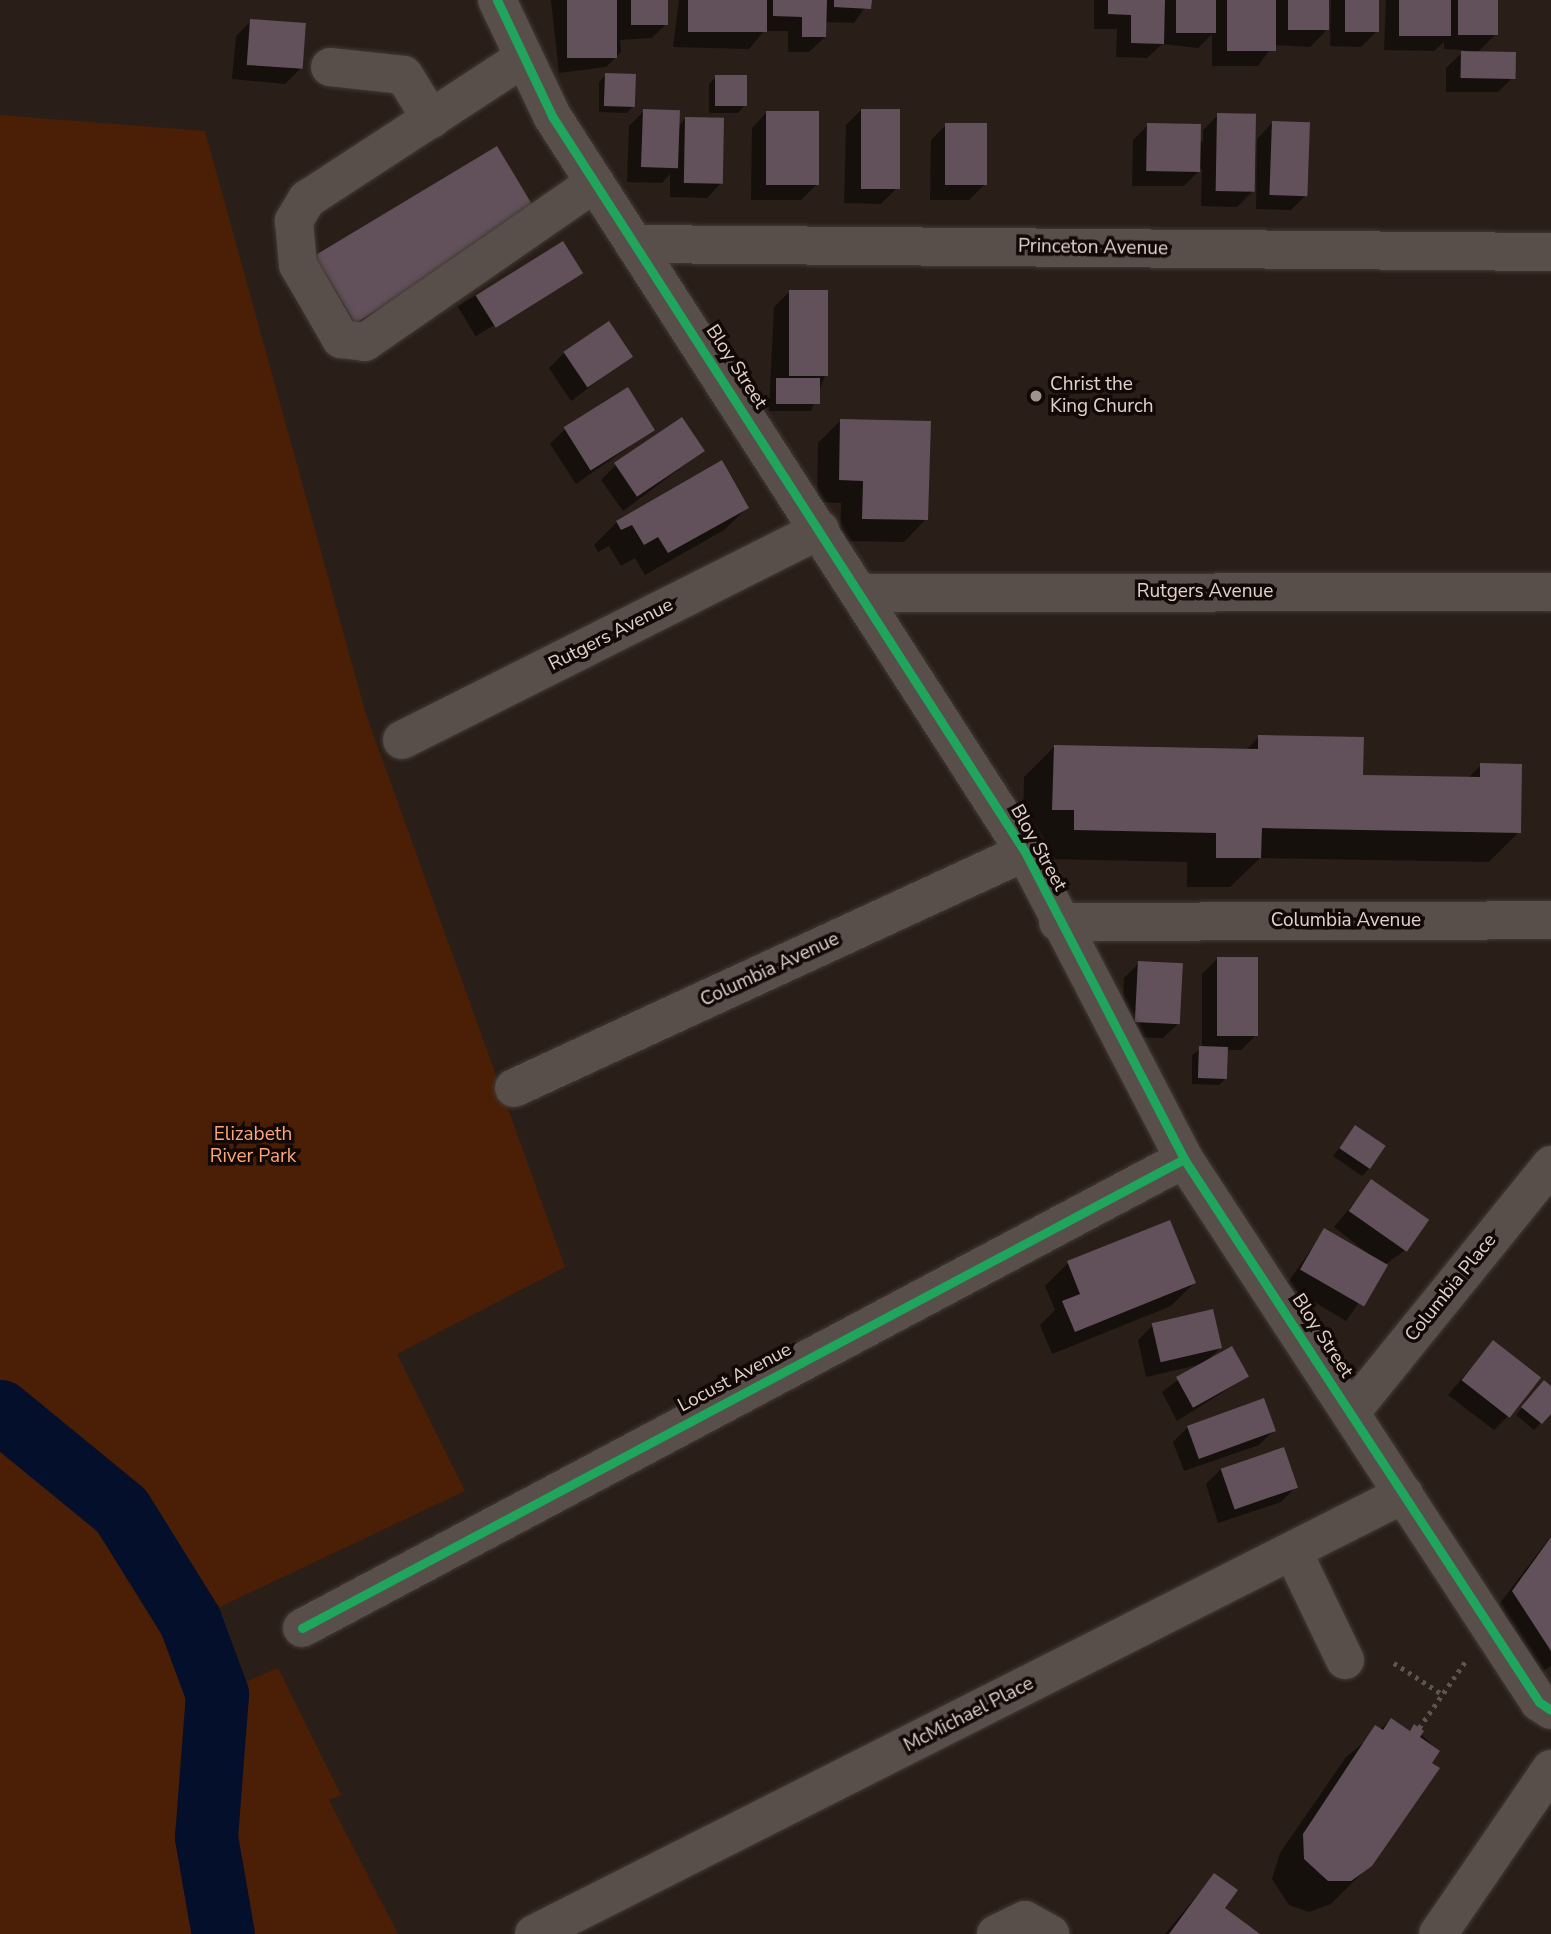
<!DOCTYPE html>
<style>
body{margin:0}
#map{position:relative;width:1551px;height:1934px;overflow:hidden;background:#291e18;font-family:"Nunito Sans",sans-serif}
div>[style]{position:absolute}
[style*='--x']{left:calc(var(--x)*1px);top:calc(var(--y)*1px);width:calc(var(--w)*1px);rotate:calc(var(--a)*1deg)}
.green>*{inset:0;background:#4a1f05}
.shadow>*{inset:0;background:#0007;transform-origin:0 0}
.river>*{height:63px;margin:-31.5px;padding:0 31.5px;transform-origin:31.5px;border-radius:31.5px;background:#040f2b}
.building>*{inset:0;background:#62515b;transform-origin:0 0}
.path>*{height:4.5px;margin-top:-2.25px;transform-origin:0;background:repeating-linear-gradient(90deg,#5d554f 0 3.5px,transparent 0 8.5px)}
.roads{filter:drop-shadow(0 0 2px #423934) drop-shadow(0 0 2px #423934)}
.minor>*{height:38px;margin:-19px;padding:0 19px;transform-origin:19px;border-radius:19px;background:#584f4a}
.cycleway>*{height:9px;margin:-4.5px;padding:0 4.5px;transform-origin:4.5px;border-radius:4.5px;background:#20a55d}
.dots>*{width:19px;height:19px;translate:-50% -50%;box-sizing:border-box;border:4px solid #120805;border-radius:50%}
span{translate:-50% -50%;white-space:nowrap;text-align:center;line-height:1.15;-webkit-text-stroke:7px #120805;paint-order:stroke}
.street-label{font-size:19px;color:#e0d1ca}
.poi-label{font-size:19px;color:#e0d1ca}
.left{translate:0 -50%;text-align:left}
.park-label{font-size:19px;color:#fea67b}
</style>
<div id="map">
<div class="green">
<div style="clip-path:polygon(0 115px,205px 131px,365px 711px,565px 1267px,397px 1354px,465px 1491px,190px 1621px,217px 1694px,278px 1668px,341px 1795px,329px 1800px,398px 1934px,0 1934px)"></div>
</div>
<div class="shadow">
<div style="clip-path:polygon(551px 0,666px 0,667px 23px,652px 38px,620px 40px,621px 52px,606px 67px,559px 73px)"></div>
<div style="clip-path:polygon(679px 0,870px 0,854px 23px,825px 22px,825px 37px,809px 52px,788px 52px,788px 31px,764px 31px,749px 49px,673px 47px)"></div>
<div style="clip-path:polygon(1094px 0,1327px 0,1325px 32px,1310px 47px,1273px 45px,1258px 66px,1212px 66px,1212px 34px,1198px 48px,1162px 44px,1147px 58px,1116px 57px,1117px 29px,1094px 29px)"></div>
<div style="clip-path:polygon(1331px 0,1377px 0,1376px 32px,1361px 47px,1330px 46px)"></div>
<div style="clip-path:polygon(1496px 0,1495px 35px,1477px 53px,1513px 77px,1498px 92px,1446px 92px,1446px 68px,1465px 50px,1444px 49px,1444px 42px,1434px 51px,1384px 50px,1386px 0)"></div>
<div style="clip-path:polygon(251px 21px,300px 69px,285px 84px,232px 79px,236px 36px)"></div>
<div style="clip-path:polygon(606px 75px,634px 105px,627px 113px,599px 112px,599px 82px)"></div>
<div style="clip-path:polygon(716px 77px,745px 105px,738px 113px,709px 113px,709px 84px)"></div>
<div style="clip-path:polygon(861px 110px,896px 189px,881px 204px,844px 203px,846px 125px)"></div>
<div style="clip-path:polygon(644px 111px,678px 127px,685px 119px,722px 182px,707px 198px,670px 197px,670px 174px,662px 183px,627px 182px,629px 126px)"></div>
<div style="clip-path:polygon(767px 112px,816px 185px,801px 200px,751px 200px,752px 128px)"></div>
<div style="clip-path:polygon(1218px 115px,1252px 192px,1237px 207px,1201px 206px,1202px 168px,1184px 186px,1132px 186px,1133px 140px,1148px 125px,1203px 142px,1203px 130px)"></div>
<div style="clip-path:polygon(1272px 123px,1306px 195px,1291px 210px,1256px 209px,1257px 139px)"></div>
<div style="clip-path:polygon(946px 125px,984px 185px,969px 200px,930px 200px,931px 140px)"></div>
<div style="clip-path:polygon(507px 242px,327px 352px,287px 288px,316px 258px)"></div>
<div style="left:563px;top:243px;width:35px;height:123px;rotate:59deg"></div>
<div style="clip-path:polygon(789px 292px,825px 376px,811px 411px,769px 411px,774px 307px)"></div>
<div style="clip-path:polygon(564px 353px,630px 357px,571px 401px,549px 368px)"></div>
<div style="clip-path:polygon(841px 420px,926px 519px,904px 542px,840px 541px,841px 503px,817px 502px,818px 443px)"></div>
<div style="clip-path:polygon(565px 429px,653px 430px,576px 484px,550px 444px)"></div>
<div style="clip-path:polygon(703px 451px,623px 511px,601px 480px,616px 465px)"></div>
<div style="clip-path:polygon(747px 508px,724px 530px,645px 575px,635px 558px,621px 566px,609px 546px,598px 552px,594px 545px,617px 522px)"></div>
<div style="clip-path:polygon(1259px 737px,1362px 777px,1467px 779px,1481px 765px,1519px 832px,1489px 862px,1260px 858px,1230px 887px,1187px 887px,1187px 862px,1044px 859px,1045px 840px,1023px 839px,1024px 777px,1054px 747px,1245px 751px)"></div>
<div style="clip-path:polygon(1217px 959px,1256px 1035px,1241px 1050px,1227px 1050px,1226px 1078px,1219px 1085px,1192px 1084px,1192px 1055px,1202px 1048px,1202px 974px)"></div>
<div style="clip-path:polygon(1139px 963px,1179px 1023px,1163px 1038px,1122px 1037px,1124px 978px)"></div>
<div style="clip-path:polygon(1356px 1127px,1369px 1169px,1362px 1176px,1333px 1156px)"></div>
<div style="clip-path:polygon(1371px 1182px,1404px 1251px,1386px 1264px,1346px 1321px,1286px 1285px,1325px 1230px,1375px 1259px,1334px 1227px)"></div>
<div style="clip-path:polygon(1068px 1263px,1194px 1283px,1171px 1306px,1052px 1354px,1040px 1325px,1055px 1310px,1045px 1286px)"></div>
<div style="clip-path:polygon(1153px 1325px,1220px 1348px,1209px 1359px,1247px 1377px,1177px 1421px,1162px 1392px,1198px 1365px,1146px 1377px,1138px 1340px)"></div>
<div style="clip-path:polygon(1493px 1342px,1509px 1415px,1494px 1430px,1448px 1395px)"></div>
<div style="clip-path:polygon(1551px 1387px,1551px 1411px,1534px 1430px,1516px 1415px,1537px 1390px)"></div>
<div style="clip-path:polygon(1188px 1427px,1274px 1430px,1259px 1445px,1184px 1471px,1173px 1442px)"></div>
<div style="clip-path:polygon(1221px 1469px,1296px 1487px,1281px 1502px,1218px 1523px,1206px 1484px)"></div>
<div style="clip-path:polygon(1551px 1536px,1551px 1666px,1532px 1678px,1491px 1615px)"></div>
<div style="clip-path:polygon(1391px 1720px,1409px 1732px,1414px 1727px,1438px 1751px,1430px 1763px,1437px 1768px,1361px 1874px,1331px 1904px,1309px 1912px,1289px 1905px,1272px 1879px,1280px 1853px,1346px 1757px)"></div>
<div style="clip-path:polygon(1214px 1875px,1223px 1909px,1257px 1934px,1165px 1934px)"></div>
</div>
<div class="river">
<div style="--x:0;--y:1411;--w:156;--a:39.3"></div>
<div style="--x:121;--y:1510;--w:131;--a:58.1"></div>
<div style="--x:190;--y:1621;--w:78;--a:69.7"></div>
<div style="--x:217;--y:1694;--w:143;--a:94.4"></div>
<div style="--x:206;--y:1837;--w:98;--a:80.1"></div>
</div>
<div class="building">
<div style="left:567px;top:0;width:50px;height:58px"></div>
<div style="left:631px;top:0;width:37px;height:25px"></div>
<div style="left:688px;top:0;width:79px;height:32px"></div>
<div style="clip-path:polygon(773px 0,827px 0,826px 37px,802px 37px,802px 17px,773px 16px)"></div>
<div style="clip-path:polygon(834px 0,872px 0,871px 9px,834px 7px)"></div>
<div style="clip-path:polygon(1108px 0,1165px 0,1164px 44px,1131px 43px,1131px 15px,1108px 14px)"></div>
<div style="left:1176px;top:0;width:40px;height:33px"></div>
<div style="left:1227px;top:0;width:49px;height:51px"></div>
<div style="left:1288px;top:0;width:41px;height:30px"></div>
<div style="left:1345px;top:0;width:34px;height:32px"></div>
<div style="left:1399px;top:0;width:52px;height:36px"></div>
<div style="left:1458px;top:0;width:40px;height:35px"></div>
<div style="left:250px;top:19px;width:56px;height:46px;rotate:4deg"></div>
<div style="left:1461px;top:51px;width:55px;height:27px;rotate:1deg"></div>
<div style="left:605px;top:73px;width:31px;height:33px;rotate:2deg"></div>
<div style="left:715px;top:75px;width:32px;height:31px"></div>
<div style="left:643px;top:109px;width:37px;height:58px;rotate:2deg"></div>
<div style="left:861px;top:109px;width:39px;height:80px"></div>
<div style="left:766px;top:111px;width:53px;height:74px"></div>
<div style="left:1217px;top:113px;width:39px;height:78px;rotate:1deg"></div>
<div style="left:685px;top:117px;width:39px;height:66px;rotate:1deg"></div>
<div style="left:1272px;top:121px;width:38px;height:74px;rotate:2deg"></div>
<div style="left:945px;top:123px;width:42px;height:62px"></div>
<div style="left:1147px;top:123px;width:54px;height:48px;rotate:1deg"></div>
<div style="left:497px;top:146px;width:79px;height:213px;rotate:59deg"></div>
<div style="left:563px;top:241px;width:38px;height:103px;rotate:58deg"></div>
<div style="left:789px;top:290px;width:39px;height:86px"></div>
<div style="left:609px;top:321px;width:43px;height:55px;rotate:56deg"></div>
<div style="left:776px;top:378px;width:44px;height:26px"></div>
<div style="left:628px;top:387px;width:51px;height:76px;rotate:58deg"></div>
<div style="left:682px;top:417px;width:41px;height:82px;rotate:56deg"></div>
<div style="clip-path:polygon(840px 419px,931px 421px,928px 520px,862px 519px,863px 481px,839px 480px)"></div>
<div style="clip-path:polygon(722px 460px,749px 508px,668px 553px,658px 537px,644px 545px,632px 525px,621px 530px,616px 521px)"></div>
<div style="clip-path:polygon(1258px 735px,1364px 737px,1363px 775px,1480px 777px,1480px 763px,1522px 764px,1521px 833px,1262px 828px,1261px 858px,1216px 858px,1216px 833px,1074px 830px,1074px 810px,1052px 810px,1054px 745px,1258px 749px)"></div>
<div style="left:1217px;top:957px;width:41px;height:79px"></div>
<div style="left:1138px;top:961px;width:45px;height:61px;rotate:3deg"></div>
<div style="left:1199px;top:1046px;width:29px;height:32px;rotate:2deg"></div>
<div style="left:1355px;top:1125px;width:37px;height:28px;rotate:34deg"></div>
<div style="left:1371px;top:1179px;width:71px;height:39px;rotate:35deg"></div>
<div style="clip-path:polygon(1170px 1220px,1196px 1283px,1075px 1332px,1062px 1301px,1080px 1294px,1067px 1261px)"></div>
<div style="left:1324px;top:1228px;width:74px;height:48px;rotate:30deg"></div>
<div style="left:1213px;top:1309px;width:40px;height:63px;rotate:77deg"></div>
<div style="left:1493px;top:1340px;width:61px;height:51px;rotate:38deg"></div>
<div style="left:1232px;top:1346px;width:35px;height:64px;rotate:61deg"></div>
<div style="clip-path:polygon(1544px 1380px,1551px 1386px,1551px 1414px,1542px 1424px,1521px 1407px)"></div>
<div style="left:1264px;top:1398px;width:35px;height:82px;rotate:70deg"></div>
<div style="left:1284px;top:1447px;width:43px;height:67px;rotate:71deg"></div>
<div style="clip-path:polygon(1551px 1537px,1551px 1651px,1512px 1591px)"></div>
<div style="clip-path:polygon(1391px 1718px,1410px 1731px,1414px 1724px,1424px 1731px,1420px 1737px,1440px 1751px,1432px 1763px,1440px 1768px,1372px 1866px,1351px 1881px,1328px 1881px,1304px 1859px,1303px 1834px,1375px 1725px,1383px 1730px)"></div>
<div style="clip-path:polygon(1214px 1873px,1238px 1890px,1225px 1908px,1260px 1934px,1169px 1934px)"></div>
</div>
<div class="path">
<div style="--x:1394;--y:1663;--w:57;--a:32.9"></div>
<div style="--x:1419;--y:1728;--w:84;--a:-55.2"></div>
</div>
<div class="roads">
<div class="minor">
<div style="--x:497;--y:0;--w:128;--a:64.6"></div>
<div style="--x:552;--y:116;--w:875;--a:57.27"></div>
<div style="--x:1025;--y:852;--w:346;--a:62.6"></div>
<div style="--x:1184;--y:1159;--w:649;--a:56.82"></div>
<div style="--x:1539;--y:1702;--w:14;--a:34"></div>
<div style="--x:522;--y:59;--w:257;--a:146.9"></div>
<div style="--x:307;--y:199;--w:26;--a:121"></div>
<div style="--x:294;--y:221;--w:44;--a:84.8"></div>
<div style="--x:298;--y:265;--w:86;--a:59.8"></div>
<div style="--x:341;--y:339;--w:24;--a:7"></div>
<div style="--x:365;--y:342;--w:280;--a:-34.7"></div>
<div style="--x:330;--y:67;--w:74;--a:6.2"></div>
<div style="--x:404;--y:75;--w:52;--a:58.5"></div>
<div style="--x:634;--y:244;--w:917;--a:0.5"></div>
<div style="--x:859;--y:593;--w:692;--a:-0.08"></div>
<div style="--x:402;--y:740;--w:468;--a:-26.7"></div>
<div style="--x:1058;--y:922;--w:493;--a:-0.2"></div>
<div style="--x:514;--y:1088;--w:563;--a:-24.79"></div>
<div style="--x:1351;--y:1412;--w:318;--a:-51"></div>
<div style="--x:1293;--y:1552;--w:120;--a:64.3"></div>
<div style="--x:302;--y:1628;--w:999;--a:-28"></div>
<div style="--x:534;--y:1934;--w:975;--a:-26.83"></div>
<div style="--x:996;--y:1934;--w:32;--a:-26"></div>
<div style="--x:1025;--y:1920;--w:29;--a:29"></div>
<div style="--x:1438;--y:1934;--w:200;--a:-55.6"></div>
</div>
</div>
<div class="cycleway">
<div style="--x:497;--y:0;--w:128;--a:64.6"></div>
<div style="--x:552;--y:116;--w:875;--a:57.27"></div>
<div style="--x:1025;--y:852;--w:346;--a:62.6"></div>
<div style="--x:1184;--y:1159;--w:649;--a:56.82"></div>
<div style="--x:1539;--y:1702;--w:14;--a:34"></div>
<div style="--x:302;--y:1628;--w:999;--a:-28"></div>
</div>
<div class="dots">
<div style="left:1036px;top:396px;background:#a0928c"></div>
</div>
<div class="street-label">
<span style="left:1093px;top:248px;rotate:1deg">Princeton Avenue</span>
<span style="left:736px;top:367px;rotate:57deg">Bloy Street</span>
<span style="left:1205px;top:592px">Rutgers Avenue</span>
<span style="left:611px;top:635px;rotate:-27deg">Rutgers Avenue</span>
<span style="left:1038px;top:848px;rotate:61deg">Bloy Street</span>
<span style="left:1346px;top:921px">Columbia Avenue</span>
<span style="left:770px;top:970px;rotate:-25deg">Columbia Avenue</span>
<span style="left:1451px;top:1288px;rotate:-51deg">Columbia Place</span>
<span style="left:1322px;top:1336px;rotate:57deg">Bloy Street</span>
<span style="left:735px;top:1378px;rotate:-28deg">Locust Avenue</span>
<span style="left:969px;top:1715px;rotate:-27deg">McMichael Place</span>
</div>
<div class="poi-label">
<span class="left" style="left:1050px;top:396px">Christ the<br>King Church</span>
</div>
<div class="park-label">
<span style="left:253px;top:1146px">Elizabeth<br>River Park</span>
</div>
</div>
